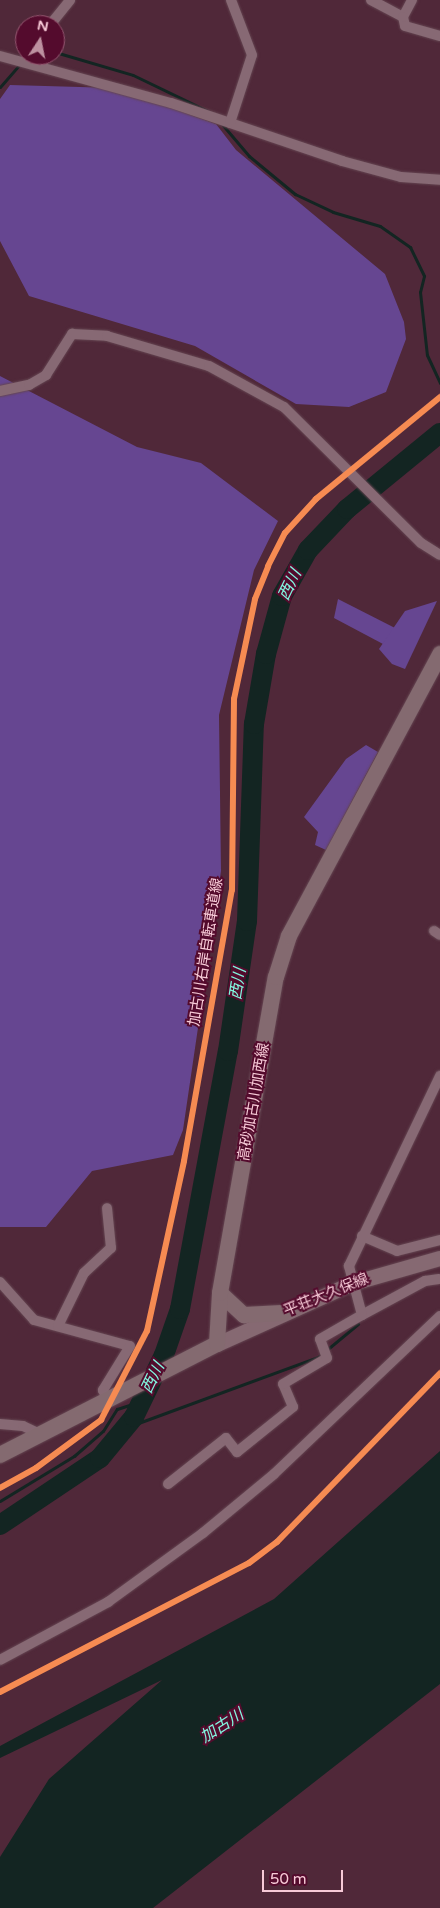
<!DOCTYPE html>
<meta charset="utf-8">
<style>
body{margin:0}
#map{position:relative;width:440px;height:1908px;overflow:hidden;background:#502839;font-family:"Varela Round","Noto Sans JP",sans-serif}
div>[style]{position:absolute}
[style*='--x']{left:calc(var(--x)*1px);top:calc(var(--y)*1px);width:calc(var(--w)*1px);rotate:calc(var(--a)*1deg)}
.green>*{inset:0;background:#664691}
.water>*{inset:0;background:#132522}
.stream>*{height:3px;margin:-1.5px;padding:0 1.5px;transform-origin:1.5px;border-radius:1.5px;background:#132522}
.river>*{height:20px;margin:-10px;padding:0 10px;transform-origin:10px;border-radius:10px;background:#132522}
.roads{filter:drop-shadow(0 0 1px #644551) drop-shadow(0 0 1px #644551)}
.street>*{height:10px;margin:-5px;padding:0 5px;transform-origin:5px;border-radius:5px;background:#876974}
.secondary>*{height:15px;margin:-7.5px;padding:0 7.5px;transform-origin:7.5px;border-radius:7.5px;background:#866972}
.primary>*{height:16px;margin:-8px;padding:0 8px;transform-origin:8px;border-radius:8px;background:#846a70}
.cycleway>*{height:6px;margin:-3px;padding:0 3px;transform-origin:3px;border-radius:3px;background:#f68b52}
span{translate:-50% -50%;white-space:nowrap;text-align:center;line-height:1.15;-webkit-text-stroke:4px #540b2d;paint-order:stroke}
.street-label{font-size:15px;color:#f7cad7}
.water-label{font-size:16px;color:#82f9e1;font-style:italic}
.north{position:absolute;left:15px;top:15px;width:50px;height:50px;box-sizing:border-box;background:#540b2d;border:1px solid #955771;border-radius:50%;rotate:11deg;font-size:14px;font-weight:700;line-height:20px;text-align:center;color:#f7cad7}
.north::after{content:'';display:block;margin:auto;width:18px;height:22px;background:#bd91a0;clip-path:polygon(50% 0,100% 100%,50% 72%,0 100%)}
.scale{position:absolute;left:262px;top:1870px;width:81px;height:22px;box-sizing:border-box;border:2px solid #f7cad7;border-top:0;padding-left:6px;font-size:15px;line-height:18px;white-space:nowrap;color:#f7cad7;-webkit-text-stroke:4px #540b2d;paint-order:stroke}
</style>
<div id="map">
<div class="green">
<div style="clip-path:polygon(10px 85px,115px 88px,216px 124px,236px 150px,385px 274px,404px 322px,406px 339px,386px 392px,349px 407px,296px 404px,195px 346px,29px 296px,0 241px,0 99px)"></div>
<div style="clip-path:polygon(0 376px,137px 447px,201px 463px,278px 521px,254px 570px,219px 715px,221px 871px,183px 1130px,173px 1155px,92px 1171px,46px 1227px,0 1227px)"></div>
<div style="clip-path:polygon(338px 599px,395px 628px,383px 644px,334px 618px)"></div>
<div style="clip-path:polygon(437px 601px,405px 669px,392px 664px,379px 649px,405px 611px)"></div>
<div style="clip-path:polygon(366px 745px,378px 752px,326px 850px,315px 845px,318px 832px,304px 817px,346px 759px)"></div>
</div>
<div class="water">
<div style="clip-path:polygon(440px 1451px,440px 1684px,153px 1908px,0 1908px,0 1857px,49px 1779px,162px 1680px,0 1758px,0 1746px,274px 1599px)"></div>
</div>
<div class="stream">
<div style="--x:55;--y:52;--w:81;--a:16.4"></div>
<div style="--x:133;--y:75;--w:90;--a:25.7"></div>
<div style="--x:32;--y:59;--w:10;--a:-24"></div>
<div style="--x:0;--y:87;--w:29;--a:-49"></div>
<div style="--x:221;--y:123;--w:43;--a:49.7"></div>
<div style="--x:249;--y:156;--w:60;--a:39.6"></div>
<div style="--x:295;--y:194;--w:42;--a:25.3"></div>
<div style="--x:333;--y:212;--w:49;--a:16.6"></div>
<div style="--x:380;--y:226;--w:37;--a:35"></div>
<div style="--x:410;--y:247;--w:32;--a:64"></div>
<div style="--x:424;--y:276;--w:16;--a:104"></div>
<div style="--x:420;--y:292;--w:63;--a:83.7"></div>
<div style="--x:427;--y:355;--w:31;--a:65"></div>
<div style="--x:122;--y:1429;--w:209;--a:-20.2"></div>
<div style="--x:318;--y:1357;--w:52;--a:-39.5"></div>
<div style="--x:0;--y:1501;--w:87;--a:-31.3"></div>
<div style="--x:74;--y:1456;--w:38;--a:-41"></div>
<div style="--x:103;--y:1431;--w:26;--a:-58"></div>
<div style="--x:117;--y:1409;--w:25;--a:-18"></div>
</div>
<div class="river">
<div style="--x:0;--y:1525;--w:120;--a:-33.8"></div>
<div style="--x:100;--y:1458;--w:53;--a:-50.3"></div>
<div style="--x:134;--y:1417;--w:69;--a:-64.2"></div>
<div style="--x:164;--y:1355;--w:49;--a:-70.8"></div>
<div style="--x:180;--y:1309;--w:262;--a:-79.5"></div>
<div style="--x:228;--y:1051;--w:131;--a:-81.7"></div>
<div style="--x:247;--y:921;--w:197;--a:-88"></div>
<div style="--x:254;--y:724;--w:71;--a:-80.3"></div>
<div style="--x:266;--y:654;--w:60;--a:-74.6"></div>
<div style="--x:282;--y:596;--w:53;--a:-60.5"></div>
<div style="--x:308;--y:550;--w:57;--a:-46.4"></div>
<div style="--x:347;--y:509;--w:120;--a:-39.3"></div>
</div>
<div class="roads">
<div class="street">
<div style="--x:371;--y:0;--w:36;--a:28"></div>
<div style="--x:412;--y:0;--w:19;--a:118"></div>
<div style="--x:403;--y:17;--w:9;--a:77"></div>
<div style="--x:405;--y:26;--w:36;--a:16"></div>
<div style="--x:50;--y:25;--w:32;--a:-51"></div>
<div style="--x:0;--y:56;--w:177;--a:15.4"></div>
<div style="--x:171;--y:103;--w:181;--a:18.7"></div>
<div style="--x:342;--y:161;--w:61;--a:15.2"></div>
<div style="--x:401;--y:177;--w:39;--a:4"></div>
<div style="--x:230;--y:123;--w:71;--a:-72.1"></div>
<div style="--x:252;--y:55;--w:59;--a:-110.9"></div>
<div style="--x:0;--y:391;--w:30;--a:-12"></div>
<div style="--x:29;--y:385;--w:20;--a:-30"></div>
<div style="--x:46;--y:375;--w:49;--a:-57.6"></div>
<div style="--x:72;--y:334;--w:35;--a:3"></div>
<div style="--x:107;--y:336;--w:106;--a:16.4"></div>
<div style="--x:209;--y:366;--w:85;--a:28.7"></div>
<div style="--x:284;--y:407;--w:193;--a:44.8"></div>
<div style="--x:421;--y:543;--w:22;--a:32"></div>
<div style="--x:434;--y:931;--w:7;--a:34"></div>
<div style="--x:362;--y:1236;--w:38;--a:23"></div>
<div style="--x:397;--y:1251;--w:44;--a:-14.3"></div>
<div style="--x:0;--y:1282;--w:51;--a:48.2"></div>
<div style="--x:34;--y:1320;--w:99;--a:15.2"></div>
<div style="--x:130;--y:1346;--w:52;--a:121.5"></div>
<div style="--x:103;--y:1390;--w:8;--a:67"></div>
<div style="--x:362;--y:1315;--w:72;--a:-28.4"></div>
<div style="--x:425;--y:1281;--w:14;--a:-8"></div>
<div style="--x:58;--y:1326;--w:59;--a:-63.9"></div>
<div style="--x:84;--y:1273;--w:37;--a:-43"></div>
<div style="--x:111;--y:1248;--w:40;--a:-95.7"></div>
<div style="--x:0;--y:1424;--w:23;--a:5"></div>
<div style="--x:23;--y:1426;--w:17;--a:25"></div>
<div style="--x:168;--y:1484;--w:74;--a:-38.4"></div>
<div style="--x:226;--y:1438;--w:18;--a:52"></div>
<div style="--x:237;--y:1452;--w:72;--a:-38.8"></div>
<div style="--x:293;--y:1407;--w:25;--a:-113"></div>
<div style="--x:283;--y:1384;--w:51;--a:-30.6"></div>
<div style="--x:327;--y:1358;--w:20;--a:-110"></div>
<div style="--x:320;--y:1339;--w:48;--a:-29.7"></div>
<div style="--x:362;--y:1315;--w:51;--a:-104.9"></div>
<div style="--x:349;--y:1266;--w:211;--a:-64.4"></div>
<div style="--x:0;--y:1660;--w:123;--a:-28.2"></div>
<div style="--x:108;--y:1602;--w:117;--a:-36"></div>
<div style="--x:203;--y:1533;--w:92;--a:-39.7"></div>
<div style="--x:274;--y:1474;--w:229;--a:-43.6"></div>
</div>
<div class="secondary">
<div style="--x:217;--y:1344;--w:148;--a:-24.3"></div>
<div style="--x:352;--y:1283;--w:91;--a:-15.9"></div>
</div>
<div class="primary">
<div style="--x:220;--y:1293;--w:33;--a:43"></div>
<div style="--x:244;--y:1315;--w:38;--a:-3"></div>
<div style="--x:0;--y:1455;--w:244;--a:-27.1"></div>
<div style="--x:217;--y:1344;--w:51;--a:-86.6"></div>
<div style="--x:220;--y:1293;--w:321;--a:-80"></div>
<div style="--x:276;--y:977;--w:43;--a:-72.4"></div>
<div style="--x:289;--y:936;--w:320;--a:-61.8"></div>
</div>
</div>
<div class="cycleway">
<div style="--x:0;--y:1488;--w:41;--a:-29.1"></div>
<div style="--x:36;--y:1468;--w:81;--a:-36.4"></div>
<div style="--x:101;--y:1420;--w:100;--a:-62.7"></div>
<div style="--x:147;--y:1331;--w:174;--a:-77.7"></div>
<div style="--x:184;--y:1161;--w:275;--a:-80"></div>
<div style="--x:232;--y:890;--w:191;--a:-89.4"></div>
<div style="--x:234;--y:699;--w:102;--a:-78.1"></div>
<div style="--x:255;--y:599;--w:35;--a:-68"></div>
<div style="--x:268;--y:566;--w:37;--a:-63"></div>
<div style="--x:285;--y:533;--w:46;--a:-47.6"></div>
<div style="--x:316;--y:499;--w:161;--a:-39.4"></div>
<div style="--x:0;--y:1692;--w:280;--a:-27.4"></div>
<div style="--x:249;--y:1563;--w:35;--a:-37"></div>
<div style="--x:277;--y:1542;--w:235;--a:-46"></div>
</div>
<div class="street-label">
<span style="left:206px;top:952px;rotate:-81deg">加古川右岸自転車道線</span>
<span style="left:254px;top:1102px;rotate:-80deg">高砂加古川加西線</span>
<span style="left:326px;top:1295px;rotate:-22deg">平荘大久保線</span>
</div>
<div class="water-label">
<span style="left:290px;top:585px;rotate:-64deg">西川</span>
<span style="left:238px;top:984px;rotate:-81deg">西川</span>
<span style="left:153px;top:1378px;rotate:-64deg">西川</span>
<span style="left:222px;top:1726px;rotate:-33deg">加古川</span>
</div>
<div class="north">N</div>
<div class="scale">50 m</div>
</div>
